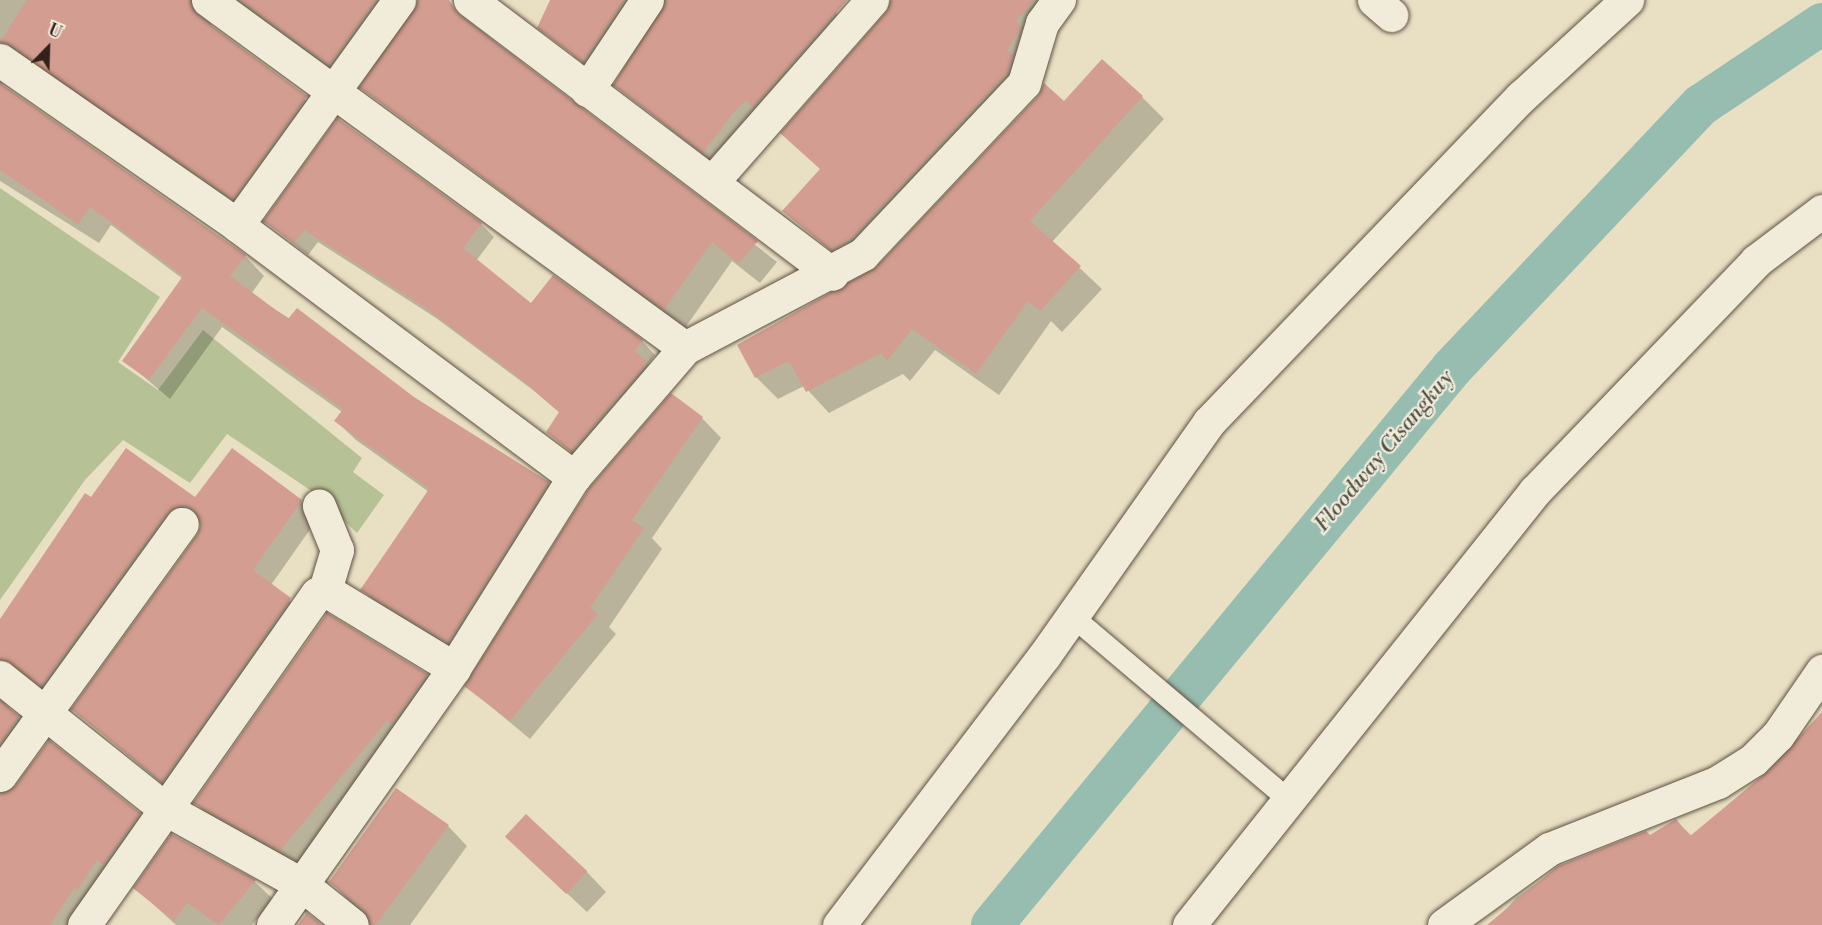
<!DOCTYPE html>
<style>
body{margin:0}
#map{position:relative;width:1822px;height:925px;overflow:hidden;background:#e9e0c4;font-family:"Libre Bodoni",serif}
div>[style]{position:absolute}
[style*='--x']{left:calc(var(--x)*1px);top:calc(var(--y)*1px);width:calc(var(--w)*1px);rotate:calc(var(--a)*1deg)}
.green>*{inset:0;background:#b6c295}
.shadow>*{inset:0;background:#0003}
.canal>*{height:42px;margin:-21px;padding:0 21px;transform-origin:21px;border-radius:21px;background:#97bdb1}
.building>*{inset:0;background:#d39e91;transform-origin:0 0}
.roads{filter:drop-shadow(0 0 2px #605144) drop-shadow(0 0 2px #605144)}
.lane>*{height:21px;margin:-10.5px;padding:0 10.5px;transform-origin:10.5px;border-radius:10.5px;background:#f1ebd9}
.street>*{height:33px;margin:-16.5px;padding:0 16.5px;transform-origin:16.5px;border-radius:16.5px;background:#f1ebd9}
.secondary>*{height:33px;margin:-16.5px;padding:0 16.5px;transform-origin:16.5px;border-radius:16.5px;background:#f1ebd9}
span{translate:-50% -50%;white-space:nowrap;text-align:center;line-height:1.15;-webkit-text-stroke:4.5px #f1ebd9;paint-order:stroke}
.water-label{font-size:22px;color:#505047;font-style:italic}
.north{position:absolute;left:18px;top:18px;width:60px;height:60px;-webkit-text-stroke:4px #f1ebd9;paint-order:stroke;rotate:23deg;font-size:16px;font-weight:700;line-height:24px;text-align:center;color:#322119}
.north::after{content:'';display:block;margin:auto;width:21px;height:27px;background:#322119;clip-path:polygon(50% 0,100% 100%,50% 72%,0 100%)}
</style>
<div id="map">
<div class="green">
<div style="clip-path:polygon(0 188px,160px 297px,118px 362px,158px 390px,203px 330px,362px 458px,353px 472px,384px 495px,357px 533px,316px 494px,227px 434px,190px 483px,123px 440px,85px 480px,0 600px)"></div>
</div>
<div class="shadow">
<div style="clip-path:polygon(0 0,442px 0,777px 262px,760px 283px,732px 261px,685px 328px,361px 87px,416px 11px,349px 84px,208px 19px,213px 28px,326px 116px,253px 218px,4px 70px,2px 86px,245px 256px,264px 276px,251px 294px,548px 483px,568px 503px,468px 661px,382px 609px,362px 589px,429px 492px,356px 440px,336px 421px,342px 412px,222px 327px,170px 399px,124px 360px,183px 279px,111px 225px,99px 243px,0 181px)"></div>
<div style="clip-path:polygon(556px 0,822px 0,856px 31px,723px 171px,615px 85px,665px 2px,651px 8px,603px 80px,539px 27px)"></div>
<div style="clip-path:polygon(897px 0,1068px 0,1025px 92px,850px 267px,784px 211px,821px 170px)"></div>
<div style="clip-path:polygon(1142px 97px,1164px 119px,1052px 242px,1102px 289px,1062px 332px,1051px 321px,999px 395px,935px 350px,910px 381px,903px 374px,829px 413px,804px 386px,778px 399px,756px 377px,1064px 103px)"></div>
<div style="clip-path:polygon(338px 120px,481px 224px,494px 237px,476px 261px,532px 306px,642px 341px,655px 355px,648px 364px,658px 375px,585px 464px,548px 432px,560px 413px,533px 390px,436px 318px,318px 242px,308px 255px,265px 221px)"></div>
<div style="clip-path:polygon(702px 418px,721px 438px,652px 538px,662px 549px,609px 627px,616px 634px,530px 739px,466px 686px)"></div>
<div style="clip-path:polygon(91px 500px,301px 501px,318px 518px,271px 585px,307px 616px,179px 798px,73px 709px,199px 536px,200px 524px,192px 523px,59px 702px,0 690px,0 622px)"></div>
<div style="clip-path:polygon(426px 675px,443px 692px,299px 866px,212px 820px,195px 802px)"></div>
<div style="clip-path:polygon(0 698px,35px 735px,1px 782px,0 793px)"></div>
<div style="clip-path:polygon(1822px 724px,1822px 925px,1492px 925px,1516px 898px,1559px 867px,1650px 837px,1676px 821px,1692px 836px)"></div>
<div style="clip-path:polygon(0 795px,139px 814px,156px 831px,83px 925px,0 925px)"></div>
<div style="clip-path:polygon(448px 826px,467px 846px,410px 925px,372px 925px,331px 882px)"></div>
<div style="clip-path:polygon(172px 835px,255px 882px,273px 899px,252px 925px,176px 925px,135px 888px)"></div>
<div style="clip-path:polygon(527px 856px,587px 872px,606px 892px,587px 912px)"></div>
</div>
<div class="canal">
<div style="--x:992;--y:925;--w:722;--a:-50.45"></div>
<div style="--x:1452;--y:368;--w:362;--a:-46.6"></div>
<div style="--x:1701;--y:105;--w:146;--a:-33.8"></div>
</div>
<div class="building">
<div style="clip-path:polygon(27px 0,190px 0,197px 15px,307px 96px,233px 199px,0 42px)"></div>
<div style="clip-path:polygon(240px 0,376px 0,329px 65px)"></div>
<div style="clip-path:polygon(417px 0,449px 0,459px 15px,758px 241px,739px 264px,712px 242px,664px 310px,359px 87px)"></div>
<div style="clip-path:polygon(550px 0,624px 0,583px 62px,537px 28px)"></div>
<div style="clip-path:polygon(666px 0,847px 0,753px 107px,746px 100px,733px 113px,703px 153px,613px 85px)"></div>
<div style="clip-path:polygon(890px 0,1034px 0,1016px 21px,1021px 27px,1007px 51px,1013px 56px,1007px 73px,851px 239px,831px 250px,782px 211px,820px 169px,780px 133px,886px 12px)"></div>
<div style="clip-path:polygon(1102px 59px,1143px 96px,1030px 221px,1081px 266px,1040px 311px,1028px 301px,976px 374px,912px 329px,887px 361px,881px 353px,806px 392px,789px 361px,755px 378px,737px 345px,876px 267px,1038px 96px,1044px 83px,1064px 101px)"></div>
<div style="clip-path:polygon(0 83px,246px 255px,230px 276px,288px 319px,297px 308px,414px 397px,549px 482px,448px 642px,360px 590px,429px 489px,334px 421px,343px 409px,202px 308px,149px 380px,122px 361px,183px 276px,90px 207px,78px 224px,0 170px)"></div>
<div style="clip-path:polygon(337px 118px,482px 223px,463px 248px,531px 303px,553px 275px,643px 340px,635px 351px,646px 360px,641px 371px,571px 452px,546px 432px,559px 412px,518px 377px,421px 305px,304px 230px,294px 243px,263px 221px)"></div>
<div style="clip-path:polygon(671px 393px,703px 417px,632px 520px,644px 528px,590px 608px,598px 614px,510px 721px,464px 686px,589px 488px)"></div>
<div style="clip-path:polygon(126px 448px,195px 497px,232px 448px,302px 500px,253px 570px,291px 598px,162px 782px,71px 709px,197px 535px,201px 525px,193px 509px,183px 505px,167px 513px,41px 686px,0 659px,0 619px,85px 493px,91px 497px)"></div>
<div style="clip-path:polygon(327px 613px,427px 674px,391px 724px,387px 721px,280px 851px,193px 803px)"></div>
<div style="clip-path:polygon(0 701px,19px 716px,0 743px)"></div>
<div style="clip-path:polygon(1822px 712px,1822px 925px,1487px 925px,1558px 866px,1646px 831px,1650px 835px,1676px 819px,1690px 836px,1766px 773px)"></div>
<div style="clip-path:polygon(49px 740px,140px 813px,103px 865px,97px 860px,77px 890px,74px 888px,50px 925px,0 925px,0 793px,15px 786px)"></div>
<div style="clip-path:polygon(396px 788px,449px 825px,376px 925px,370px 925px,364px 910px,329px 882px)"></div>
<div style="left:526px;top:814px;width:84px;height:31px;rotate:43deg"></div>
<div style="clip-path:polygon(171px 834px,256px 880px,219px 925px,187px 903px,174px 921px,133px 888px)"></div>
<div style="clip-path:polygon(307px 913px,322px 925px,298px 925px)"></div>
</div>
<div class="roads">
<div class="lane">
<div style="--x:1072;--y:616;--w:283;--a:40.3"></div>
</div>
<div class="street">
<div style="--x:208;--y:0;--w:590;--a:36.11"></div>
<div style="--x:470;--y:0;--w:454;--a:37.1"></div>
<div style="--x:1374;--y:0;--w:23;--a:41"></div>
<div style="--x:0;--y:60;--w:289;--a:34.8"></div>
<div style="--x:237;--y:225;--w:421;--a:36.8"></div>
<div style="--x:574;--y:477;--w:170;--a:-49.3"></div>
<div style="--x:685;--y:348;--w:201;--a:-27.8"></div>
<div style="--x:863;--y:254;--w:235;--a:-46.7"></div>
<div style="--x:1024;--y:83;--w:63;--a:-73.3"></div>
<div style="--x:1042;--y:23;--w:29;--a:-54"></div>
<div style="--x:587;--y:90;--w:108;--a:-56.3"></div>
<div style="--x:713;--y:181;--w:241;--a:-48.7"></div>
<div style="--x:237;--y:225;--w:277;--a:-54.2"></div>
<div style="--x:325;--y:590;--w:151;--a:31.2"></div>
<div style="--x:0;--y:677;--w:210;--a:38.6"></div>
<div style="--x:164;--y:808;--w:157;--a:29"></div>
<div style="--x:301;--y:884;--w:65;--a:38.8"></div>
<div style="--x:0;--y:775;--w:310;--a:-54.1"></div>
<div style="--x:84;--y:925;--w:405;--a:-54.9"></div>
<div style="--x:317;--y:594;--w:9;--a:-27"></div>
<div style="--x:325;--y:590;--w:42;--a:-73.3"></div>
<div style="--x:337;--y:550;--w:48;--a:-112.2"></div>
<div style="--x:273;--y:925;--w:314;--a:-54.8"></div>
<div style="--x:454;--y:668;--w:226;--a:-57.9"></div>
<div style="--x:839;--y:925;--w:338;--a:-52.7"></div>
<div style="--x:1044;--y:656;--w:286;--a:-54.8"></div>
<div style="--x:1209;--y:422;--w:451;--a:-46.2"></div>
<div style="--x:1521;--y:97;--w:144;--a:-42.5"></div>
<div style="--x:1189;--y:925;--w:555;--a:-51.44"></div>
<div style="--x:1535;--y:491;--w:319;--a:-46.1"></div>
<div style="--x:1756;--y:261;--w:83;--a:-37.1"></div>
</div>
<div class="secondary">
<div style="--x:1444;--y:925;--w:130;--a:-35.9"></div>
<div style="--x:1549;--y:849;--w:182;--a:-21.6"></div>
<div style="--x:1718;--y:782;--w:41;--a:-32.2"></div>
<div style="--x:1753;--y:760;--w:35;--a:-45"></div>
<div style="--x:1778;--y:735;--w:78;--a:-55.5"></div>
</div>
</div>
<div class="water-label">
<span style="left:1384px;top:451px;rotate:-50deg">Floodway Cisangkuy</span>
</div>
<div class="north">U</div>
</div>
